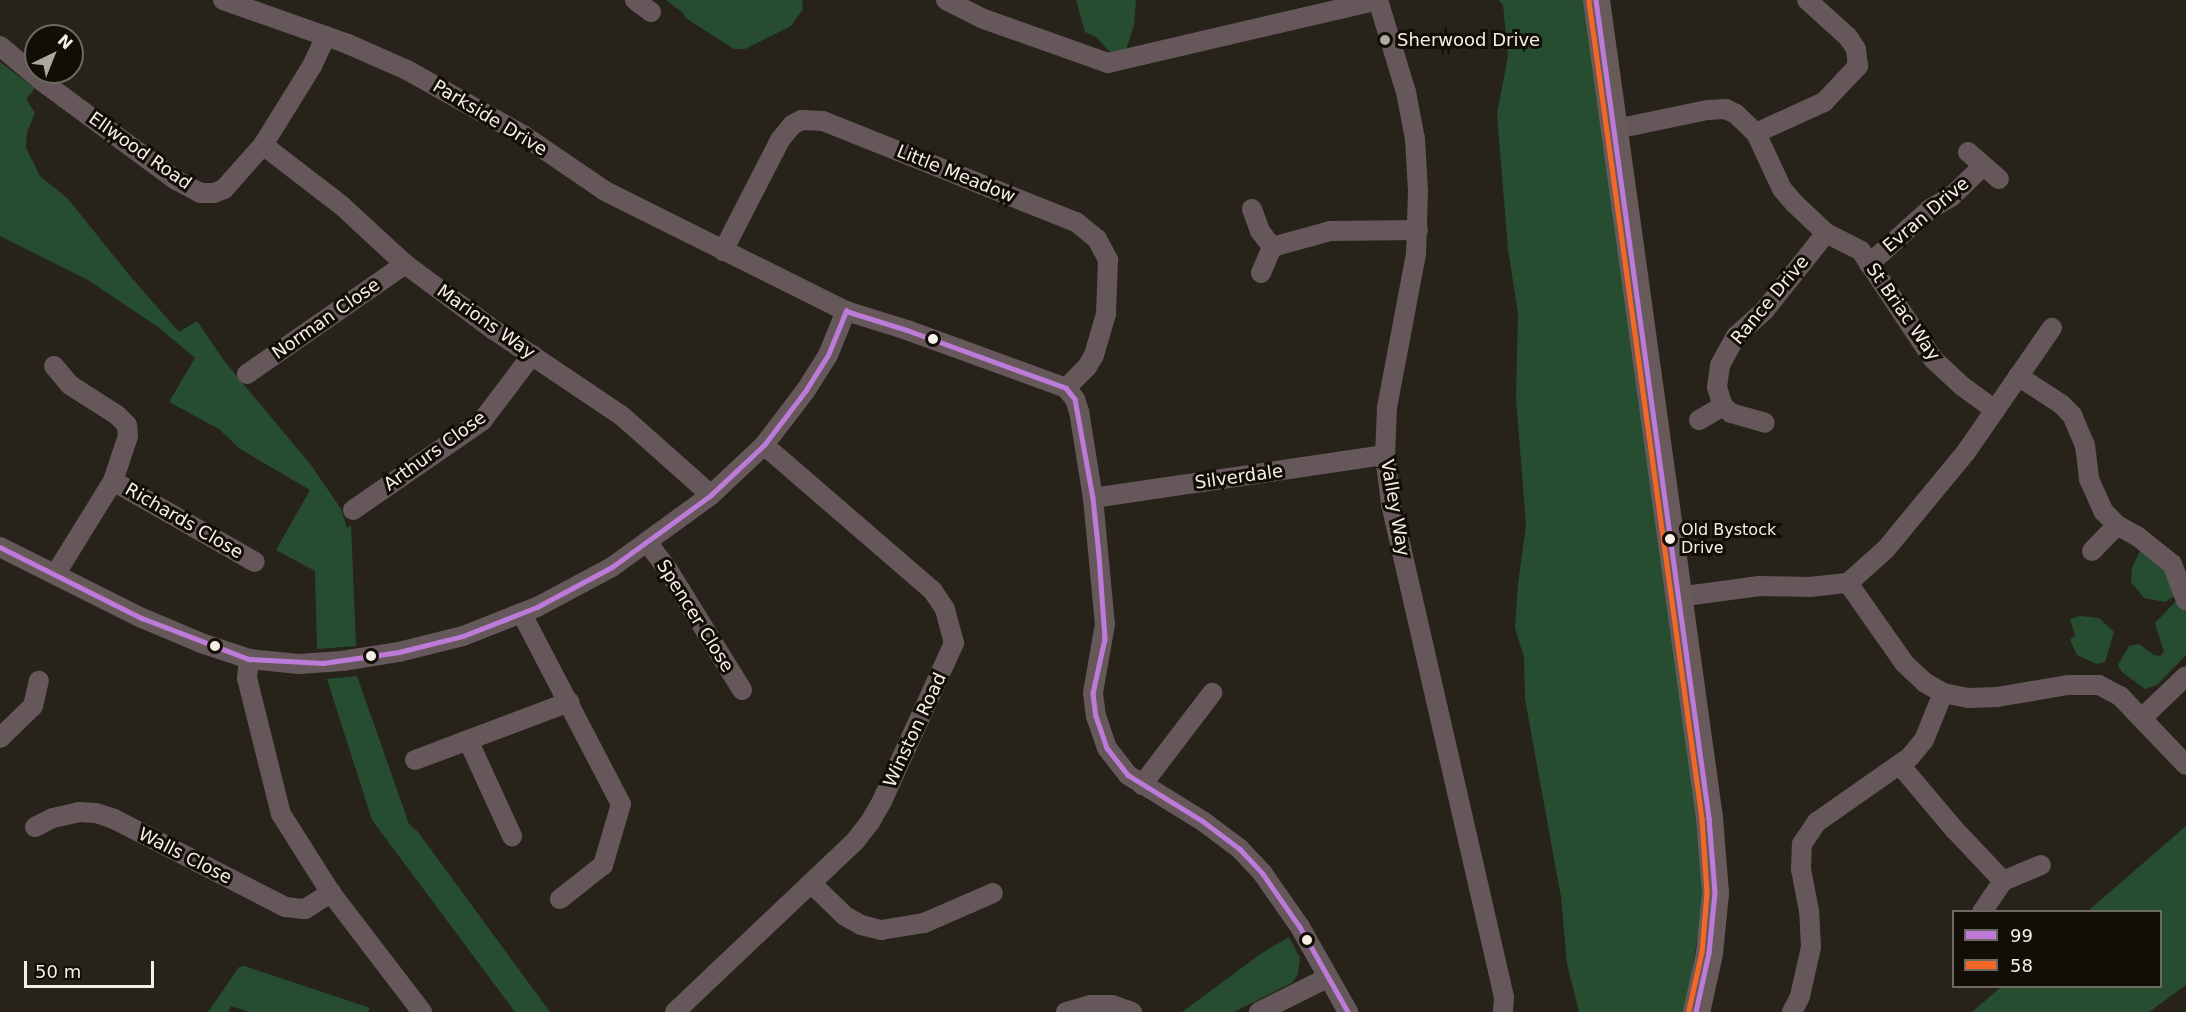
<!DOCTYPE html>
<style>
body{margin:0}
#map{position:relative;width:2186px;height:1012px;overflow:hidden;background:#27231b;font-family:"DejaVu Sans",sans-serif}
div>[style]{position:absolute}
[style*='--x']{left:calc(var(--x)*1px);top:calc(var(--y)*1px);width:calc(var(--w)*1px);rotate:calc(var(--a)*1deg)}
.green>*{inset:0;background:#274d31}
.street>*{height:20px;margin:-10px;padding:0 10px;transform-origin:10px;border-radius:10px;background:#66585a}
.secondary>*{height:27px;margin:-13.5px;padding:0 13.5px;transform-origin:13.5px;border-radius:13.5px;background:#685a5b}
.bus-1>*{height:4.5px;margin:-2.25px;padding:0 2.25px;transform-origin:2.25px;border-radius:2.25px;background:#bd7bd9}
.bus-2>*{height:4.5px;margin:-2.25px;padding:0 2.25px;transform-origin:2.25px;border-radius:2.25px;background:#f36827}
.dots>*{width:16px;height:16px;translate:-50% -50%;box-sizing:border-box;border:3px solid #120e07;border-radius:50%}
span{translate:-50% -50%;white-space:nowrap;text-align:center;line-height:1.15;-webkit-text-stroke:6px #120e07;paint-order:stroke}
.bus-label{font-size:16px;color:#f5efe6}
.left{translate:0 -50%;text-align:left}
.poi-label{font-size:18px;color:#f5efe6}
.street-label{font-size:18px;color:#f5efe6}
.legend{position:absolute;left:1952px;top:910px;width:210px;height:78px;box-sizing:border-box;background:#120e07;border:2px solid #6d6860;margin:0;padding:8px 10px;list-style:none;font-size:18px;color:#f5efe6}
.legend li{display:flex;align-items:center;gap:12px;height:30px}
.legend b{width:30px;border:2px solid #6d6860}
.north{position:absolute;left:24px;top:24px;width:60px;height:60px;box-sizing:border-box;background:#120e07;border:2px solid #6d6860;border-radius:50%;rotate:43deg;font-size:16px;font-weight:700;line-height:24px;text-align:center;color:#f5efe6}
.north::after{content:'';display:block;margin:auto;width:21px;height:27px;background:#ada89f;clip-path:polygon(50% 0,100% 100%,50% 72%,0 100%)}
.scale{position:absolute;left:24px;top:961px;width:130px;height:27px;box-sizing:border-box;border:3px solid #f5efe6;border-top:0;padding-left:8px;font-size:18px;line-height:21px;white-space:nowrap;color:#f5efe6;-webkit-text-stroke:4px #120e07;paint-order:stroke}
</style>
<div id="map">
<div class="green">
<div style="clip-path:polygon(666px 0,802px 0,803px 9px,791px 26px,745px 49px,734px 49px,687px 19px,682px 12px)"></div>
<div style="clip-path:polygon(1076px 0,1136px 0,1134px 25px,1126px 50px,1110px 52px,1096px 37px,1085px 32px)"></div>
<div style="clip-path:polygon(1499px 0,1587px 0,1701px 843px,1702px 912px,1685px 1012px,1579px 1012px,1567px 964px,1561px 897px,1525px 699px,1524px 657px,1515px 628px,1518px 584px,1526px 525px,1516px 398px,1518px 314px,1508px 249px,1497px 114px,1508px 56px,1503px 5px)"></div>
<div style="clip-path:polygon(0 62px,35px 88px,26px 99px,35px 113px,27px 132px,26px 148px,40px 176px,68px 199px,130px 276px,179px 332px,197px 321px,225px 362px,311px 465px,341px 509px,347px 528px,351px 525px,356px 646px,317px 649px,315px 571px,276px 550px,310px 490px,240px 449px,219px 429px,169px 402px,195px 358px,158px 327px,88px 280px,0 236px)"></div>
<div style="clip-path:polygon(2140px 551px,2165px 568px,2170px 577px,2174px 596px,2165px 602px,2144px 598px,2131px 582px,2132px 568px)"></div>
<div style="clip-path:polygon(2177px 600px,2186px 612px,2186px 655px,2157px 685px,2145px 689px,2122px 672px,2118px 665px,2129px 646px,2139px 644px,2154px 655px,2160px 656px,2164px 652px,2155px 623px)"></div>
<div style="clip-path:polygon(2080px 616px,2099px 618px,2114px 632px,2105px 662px,2097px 664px,2077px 655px,2070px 640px,2075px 635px,2070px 619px)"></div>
<div style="clip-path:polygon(357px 676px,409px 824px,418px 832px,550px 1012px,515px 1012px,372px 820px,327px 679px)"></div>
<div style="clip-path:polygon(2186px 826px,2186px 985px,2149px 1012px,1972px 1012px,2001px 987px,2160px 986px,2160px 912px,2088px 911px)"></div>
<div style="clip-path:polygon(1289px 937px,1300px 958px,1298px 974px,1293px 982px,1234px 1012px,1182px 1012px,1262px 953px)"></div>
<div style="clip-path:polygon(244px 966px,370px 1008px,368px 1012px,249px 1012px,231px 1006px,228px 1012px,208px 1012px,239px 967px)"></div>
</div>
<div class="street">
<div style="--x:223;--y:0;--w:133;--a:19.4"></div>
<div style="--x:348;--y:44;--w:64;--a:23.8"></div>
<div style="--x:407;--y:70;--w:133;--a:29.3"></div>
<div style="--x:523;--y:135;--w:99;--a:34.3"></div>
<div style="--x:605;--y:191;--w:269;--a:26.5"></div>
<div style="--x:846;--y:311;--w:64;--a:17.3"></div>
<div style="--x:907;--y:330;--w:169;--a:20"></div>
<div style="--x:1066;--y:388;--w:14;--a:51"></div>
<div style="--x:1075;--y:399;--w:13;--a:72"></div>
<div style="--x:1079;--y:411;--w:88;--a:80.9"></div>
<div style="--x:1093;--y:498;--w:127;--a:84.6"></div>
<div style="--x:1105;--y:624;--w:70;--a:99.9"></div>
<div style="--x:1093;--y:693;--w:23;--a:83"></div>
<div style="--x:1096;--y:716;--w:34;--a:71"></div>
<div style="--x:1107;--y:748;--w:34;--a:52"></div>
<div style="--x:1128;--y:775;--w:89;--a:31.7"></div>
<div style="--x:1204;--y:822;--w:45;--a:36.9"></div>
<div style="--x:1240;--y:849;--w:34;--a:47"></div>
<div style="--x:1263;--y:874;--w:65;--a:55.1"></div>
<div style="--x:1300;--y:927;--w:98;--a:60.5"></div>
<div style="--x:635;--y:0;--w:20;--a:37"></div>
<div style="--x:946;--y:0;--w:39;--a:27"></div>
<div style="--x:981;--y:18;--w:135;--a:19.5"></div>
<div style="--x:1108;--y:63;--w:277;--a:-13.1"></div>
<div style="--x:1378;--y:0;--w:96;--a:73.1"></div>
<div style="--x:1406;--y:92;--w:48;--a:79.2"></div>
<div style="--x:1415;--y:139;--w:52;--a:86.7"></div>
<div style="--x:1418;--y:191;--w:63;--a:91.8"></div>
<div style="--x:1416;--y:254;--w:157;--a:100.7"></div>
<div style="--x:1387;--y:408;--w:47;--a:92.4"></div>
<div style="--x:1385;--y:455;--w:49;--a:83"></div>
<div style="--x:1391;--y:504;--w:506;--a:77.09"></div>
<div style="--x:1504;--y:997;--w:15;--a:94"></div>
<div style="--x:0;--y:46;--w:56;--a:39.9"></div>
<div style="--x:43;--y:82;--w:165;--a:36.4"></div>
<div style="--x:176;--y:180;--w:27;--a:28"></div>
<div style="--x:200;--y:193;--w:14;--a:0"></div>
<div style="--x:214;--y:193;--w:11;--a:-22"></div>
<div style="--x:224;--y:189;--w:59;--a:-48.4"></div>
<div style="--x:263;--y:145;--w:93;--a:-58.2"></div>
<div style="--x:312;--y:66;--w:33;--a:-65"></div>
<div style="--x:1616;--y:129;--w:93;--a:-11.8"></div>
<div style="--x:1707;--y:110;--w:19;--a:-3"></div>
<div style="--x:1726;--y:109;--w:11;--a:27"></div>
<div style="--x:1736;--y:114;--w:28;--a:44"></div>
<div style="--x:1756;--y:133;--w:62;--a:65.1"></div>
<div style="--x:1782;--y:189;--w:18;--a:49"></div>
<div style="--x:1794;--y:203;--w:44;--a:43.2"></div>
<div style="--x:1826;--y:233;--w:39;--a:27"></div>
<div style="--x:1861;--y:251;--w:130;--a:56.3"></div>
<div style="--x:1933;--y:359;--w:40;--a:43"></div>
<div style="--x:1962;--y:386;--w:41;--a:36"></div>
<div style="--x:1756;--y:133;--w:75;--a:-24.5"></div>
<div style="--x:1824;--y:102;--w:50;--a:-46.6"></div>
<div style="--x:1858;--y:66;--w:17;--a:-97"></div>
<div style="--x:1856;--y:49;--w:14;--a:-124"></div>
<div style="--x:1848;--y:37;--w:55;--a:-137.9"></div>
<div style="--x:263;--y:145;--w:98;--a:37.6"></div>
<div style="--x:341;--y:205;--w:87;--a:42.7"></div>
<div style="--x:405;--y:264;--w:111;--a:36.6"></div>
<div style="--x:494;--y:330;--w:154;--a:33.9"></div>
<div style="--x:622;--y:416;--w:119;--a:41.6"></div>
<div style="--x:1968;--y:152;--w:41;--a:41.1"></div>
<div style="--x:1252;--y:209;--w:23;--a:70"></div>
<div style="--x:1260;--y:231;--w:20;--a:53"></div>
<div style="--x:1272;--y:247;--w:60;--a:-15.4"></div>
<div style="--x:1330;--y:231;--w:88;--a:-0.7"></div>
<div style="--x:723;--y:251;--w:125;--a:-62.8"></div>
<div style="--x:780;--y:140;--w:19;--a:-51"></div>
<div style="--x:792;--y:125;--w:11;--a:-27"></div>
<div style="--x:802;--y:120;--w:21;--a:3"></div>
<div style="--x:823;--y:121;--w:272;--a:21.8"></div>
<div style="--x:1076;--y:222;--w:27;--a:39"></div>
<div style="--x:1097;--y:239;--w:24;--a:62"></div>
<div style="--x:1108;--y:260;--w:54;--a:92.1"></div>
<div style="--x:1106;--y:314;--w:43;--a:106.3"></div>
<div style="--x:1094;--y:355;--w:14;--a:120"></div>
<div style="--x:1087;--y:367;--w:30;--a:135"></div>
<div style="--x:1869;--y:264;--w:82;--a:-42"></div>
<div style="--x:1930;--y:209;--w:24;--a:-30"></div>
<div style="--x:1951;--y:197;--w:45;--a:-44.1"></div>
<div style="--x:1261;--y:273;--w:28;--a:-67"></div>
<div style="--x:54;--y:366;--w:25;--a:50"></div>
<div style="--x:70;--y:385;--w:56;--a:32.6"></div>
<div style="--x:117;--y:415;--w:14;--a:45"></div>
<div style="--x:127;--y:425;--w:11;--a:85"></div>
<div style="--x:128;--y:436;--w:47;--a:108.4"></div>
<div style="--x:113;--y:481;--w:110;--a:121.7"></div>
<div style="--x:247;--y:374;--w:193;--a:-34.8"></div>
<div style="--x:2018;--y:376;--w:51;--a:33.1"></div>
<div style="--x:2061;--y:404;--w:16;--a:45"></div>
<div style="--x:2072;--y:415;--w:33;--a:67"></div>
<div style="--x:2085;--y:445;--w:34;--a:83"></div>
<div style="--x:2089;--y:479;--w:36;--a:66"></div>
<div style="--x:2104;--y:512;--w:18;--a:45"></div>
<div style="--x:2117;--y:525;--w:23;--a:29"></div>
<div style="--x:2137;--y:536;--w:45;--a:38.7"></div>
<div style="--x:2172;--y:564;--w:39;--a:69"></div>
<div style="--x:1723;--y:406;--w:20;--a:-108"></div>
<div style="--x:1717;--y:387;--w:22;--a:-82"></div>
<div style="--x:1720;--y:365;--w:33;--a:-61"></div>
<div style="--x:1736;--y:336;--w:38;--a:-42"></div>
<div style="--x:1764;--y:311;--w:100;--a:-51.5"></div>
<div style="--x:1699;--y:420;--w:28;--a:-30"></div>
<div style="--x:1723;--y:406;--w:11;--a:41"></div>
<div style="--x:1731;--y:413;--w:35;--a:16"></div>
<div style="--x:113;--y:481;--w:163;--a:29.7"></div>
<div style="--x:1093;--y:498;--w:295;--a:-8.4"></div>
<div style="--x:353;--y:510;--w:157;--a:-34.6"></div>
<div style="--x:482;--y:421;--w:83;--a:-52.9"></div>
<div style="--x:647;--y:542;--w:35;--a:53"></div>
<div style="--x:668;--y:570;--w:141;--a:58.3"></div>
<div style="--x:0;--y:547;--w:159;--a:26.6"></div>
<div style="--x:142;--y:618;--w:67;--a:22.8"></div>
<div style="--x:204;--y:644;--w:47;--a:18.4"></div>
<div style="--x:249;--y:659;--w:50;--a:5.7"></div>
<div style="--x:299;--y:664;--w:43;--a:-4"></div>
<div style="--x:342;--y:661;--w:58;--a:-9"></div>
<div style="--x:399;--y:652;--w:66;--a:-14"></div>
<div style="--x:463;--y:636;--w:79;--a:-21.4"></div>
<div style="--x:537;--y:607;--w:85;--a:-28.1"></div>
<div style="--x:612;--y:567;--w:122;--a:-36"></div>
<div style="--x:711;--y:495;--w:73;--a:-43.3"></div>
<div style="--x:764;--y:445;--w:69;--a:-52.6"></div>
<div style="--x:806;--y:390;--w:41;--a:-57.8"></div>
<div style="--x:828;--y:355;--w:48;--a:-67.8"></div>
<div style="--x:2092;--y:551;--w:36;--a:-46"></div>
<div style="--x:1848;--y:583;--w:99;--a:54.9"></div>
<div style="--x:1905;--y:664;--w:26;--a:43"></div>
<div style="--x:1924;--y:682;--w:22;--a:30"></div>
<div style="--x:1943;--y:693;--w:26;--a:11"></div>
<div style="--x:1969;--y:698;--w:28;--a:-2"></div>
<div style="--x:1997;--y:697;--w:72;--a:-9.6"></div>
<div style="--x:2068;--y:685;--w:31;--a:0"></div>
<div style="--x:2099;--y:685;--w:24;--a:28"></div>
<div style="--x:2120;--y:696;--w:95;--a:46.3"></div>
<div style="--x:1678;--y:597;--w:82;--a:-7.7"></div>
<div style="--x:1759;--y:586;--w:50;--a:1.1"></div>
<div style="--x:1809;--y:587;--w:39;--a:-6"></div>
<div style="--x:1848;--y:583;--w:51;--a:-41.8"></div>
<div style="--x:1886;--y:549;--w:126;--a:-50.5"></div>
<div style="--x:1966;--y:452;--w:151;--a:-55.3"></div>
<div style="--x:522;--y:614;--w:214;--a:62.5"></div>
<div style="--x:621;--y:804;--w:64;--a:106.4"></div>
<div style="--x:603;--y:865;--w:55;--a:141.7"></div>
<div style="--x:249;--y:659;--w:19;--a:96"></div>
<div style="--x:247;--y:678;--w:140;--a:76"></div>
<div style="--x:281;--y:814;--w:93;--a:57.7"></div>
<div style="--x:331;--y:893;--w:150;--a:52.6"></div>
<div style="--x:2143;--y:717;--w:59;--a:-43.6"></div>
<div style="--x:0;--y:738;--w:46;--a:-44.1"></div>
<div style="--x:33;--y:706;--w:26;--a:-77"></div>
<div style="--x:468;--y:740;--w:106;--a:65.4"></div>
<div style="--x:415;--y:760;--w:165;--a:-20.6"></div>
<div style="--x:1900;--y:765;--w:85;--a:49.8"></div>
<div style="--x:1955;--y:830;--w:70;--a:46.7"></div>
<div style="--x:2003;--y:881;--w:41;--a:-22.8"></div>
<div style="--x:1142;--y:785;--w:116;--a:-52.7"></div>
<div style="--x:35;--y:827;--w:20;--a:-27"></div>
<div style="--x:53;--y:818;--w:26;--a:-13"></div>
<div style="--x:78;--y:812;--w:18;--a:3"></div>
<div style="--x:96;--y:813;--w:19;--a:18"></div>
<div style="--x:114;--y:819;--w:192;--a:27.2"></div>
<div style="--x:285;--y:907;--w:20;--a:6"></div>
<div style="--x:305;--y:909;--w:31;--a:-32"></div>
<div style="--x:811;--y:883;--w:47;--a:44.1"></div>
<div style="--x:845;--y:916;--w:18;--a:29"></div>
<div style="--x:861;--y:925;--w:21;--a:14"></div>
<div style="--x:881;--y:930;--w:44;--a:-9.2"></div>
<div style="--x:924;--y:923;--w:75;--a:-23.5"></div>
<div style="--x:1982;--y:912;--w:37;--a:-56"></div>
<div style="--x:675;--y:1012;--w:250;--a:-43.5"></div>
<div style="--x:856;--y:840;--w:23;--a:-52"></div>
<div style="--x:870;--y:822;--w:24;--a:-60"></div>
<div style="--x:882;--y:801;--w:174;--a:-65.5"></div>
<div style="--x:954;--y:643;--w:35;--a:-105"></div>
<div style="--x:945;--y:609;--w:22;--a:-124"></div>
<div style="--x:933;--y:591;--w:223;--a:-139.2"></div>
<div style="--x:1066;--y:1012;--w:25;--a:-16"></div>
<div style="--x:1090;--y:1005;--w:22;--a:0"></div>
<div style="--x:1112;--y:1005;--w:21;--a:19"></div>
<div style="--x:1259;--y:1012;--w:76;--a:-26.6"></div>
<div style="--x:1792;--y:1012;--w:18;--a:-63"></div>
<div style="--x:1800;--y:996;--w:50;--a:-77.3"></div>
<div style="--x:1811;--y:947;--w:36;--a:-93"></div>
<div style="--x:1809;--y:911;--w:43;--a:-100.8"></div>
<div style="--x:1801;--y:869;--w:25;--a:-88"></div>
<div style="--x:1802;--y:844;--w:27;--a:-56"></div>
<div style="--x:1817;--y:822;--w:113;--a:-35"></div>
<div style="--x:1910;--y:757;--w:22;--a:-51"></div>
<div style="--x:1924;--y:740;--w:51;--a:-68"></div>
</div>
<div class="secondary">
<div style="--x:1596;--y:0;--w:826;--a:82.13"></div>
<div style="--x:1709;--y:818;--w:75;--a:85.4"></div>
<div style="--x:1715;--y:893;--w:60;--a:95.7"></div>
<div style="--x:1709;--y:953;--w:60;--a:102.4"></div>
</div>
<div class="bus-1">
<div style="--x:1596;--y:0;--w:826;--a:82.13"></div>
<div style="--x:1709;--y:818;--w:75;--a:85.4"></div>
<div style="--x:1715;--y:893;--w:60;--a:95.7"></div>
<div style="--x:1709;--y:953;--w:60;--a:102.4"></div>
<div style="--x:0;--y:547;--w:159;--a:26.6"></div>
<div style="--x:142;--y:618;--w:115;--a:21"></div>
<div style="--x:249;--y:659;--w:74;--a:3.1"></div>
<div style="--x:323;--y:663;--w:77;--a:-8.2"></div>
<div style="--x:399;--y:652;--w:66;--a:-14"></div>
<div style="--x:463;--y:636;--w:79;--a:-21.4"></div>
<div style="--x:537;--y:607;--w:85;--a:-28.1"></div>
<div style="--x:612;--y:567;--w:122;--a:-36"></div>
<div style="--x:711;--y:495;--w:73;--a:-43.3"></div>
<div style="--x:764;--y:445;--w:69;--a:-52.6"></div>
<div style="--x:806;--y:390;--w:41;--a:-57.8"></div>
<div style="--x:828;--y:355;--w:48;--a:-67.8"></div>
<div style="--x:846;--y:311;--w:64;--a:17.3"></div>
<div style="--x:907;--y:330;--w:169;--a:20"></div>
<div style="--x:1066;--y:388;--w:14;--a:51"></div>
<div style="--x:1075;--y:399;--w:101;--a:79.7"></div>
<div style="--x:1093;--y:498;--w:57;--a:84"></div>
<div style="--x:1099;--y:555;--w:84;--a:85.9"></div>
<div style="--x:1105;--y:639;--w:55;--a:102.5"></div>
<div style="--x:1093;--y:693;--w:23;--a:83"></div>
<div style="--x:1096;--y:716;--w:34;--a:71"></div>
<div style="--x:1107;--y:748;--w:34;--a:52"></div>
<div style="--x:1128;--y:775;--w:89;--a:31.7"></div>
<div style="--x:1204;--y:822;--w:45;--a:36.9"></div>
<div style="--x:1240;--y:849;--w:34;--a:47"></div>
<div style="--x:1263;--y:874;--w:65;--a:55.1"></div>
<div style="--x:1300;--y:927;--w:98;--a:60.5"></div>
</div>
<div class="bus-2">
<div style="--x:1589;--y:1;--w:826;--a:82.13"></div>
<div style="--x:1702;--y:819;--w:74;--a:86.1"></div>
<div style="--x:1707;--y:893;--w:59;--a:94.8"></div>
<div style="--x:1702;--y:952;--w:59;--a:102.6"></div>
</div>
<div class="dots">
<div style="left:1385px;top:40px;background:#ada89f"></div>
<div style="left:933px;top:339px;background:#f5efe6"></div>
<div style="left:1670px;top:539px;background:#f5efe6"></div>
<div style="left:215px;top:646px;background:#f5efe6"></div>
<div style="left:371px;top:656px;background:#f5efe6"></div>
<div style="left:1307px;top:940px;background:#f5efe6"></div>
</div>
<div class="bus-label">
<span class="left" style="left:1681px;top:539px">Old Bystock<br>Drive</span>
</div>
<div class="poi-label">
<span class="left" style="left:1397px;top:40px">Sherwood Drive</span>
</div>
<div class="street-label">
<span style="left:490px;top:118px;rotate:31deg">Parkside Drive</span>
<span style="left:140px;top:151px;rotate:35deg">Ellwood Road</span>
<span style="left:956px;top:174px;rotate:22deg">Little Meadow</span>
<span style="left:1926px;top:215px;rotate:-40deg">Evran Drive</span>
<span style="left:1770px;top:300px;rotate:-50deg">Rance Drive</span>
<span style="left:1903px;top:312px;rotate:55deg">St Briac Way</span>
<span style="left:326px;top:319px;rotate:-35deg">Norman Close</span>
<span style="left:486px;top:322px;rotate:35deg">Marions Way</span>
<span style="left:435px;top:451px;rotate:-36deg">Arthurs Close</span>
<span style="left:1239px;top:477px;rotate:-8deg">Silverdale</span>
<span style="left:1395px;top:508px;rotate:80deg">Valley Way</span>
<span style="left:184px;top:521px;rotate:30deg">Richards Close</span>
<span style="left:695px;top:616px;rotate:58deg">Spencer Close</span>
<span style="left:915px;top:730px;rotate:-65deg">Winston Road</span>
<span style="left:185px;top:856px;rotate:27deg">Walls Close</span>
</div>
<ul class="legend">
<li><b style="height:8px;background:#bd7bd9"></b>99</li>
<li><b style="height:8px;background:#f36827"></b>58</li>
</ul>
<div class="north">N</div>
<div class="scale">50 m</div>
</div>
